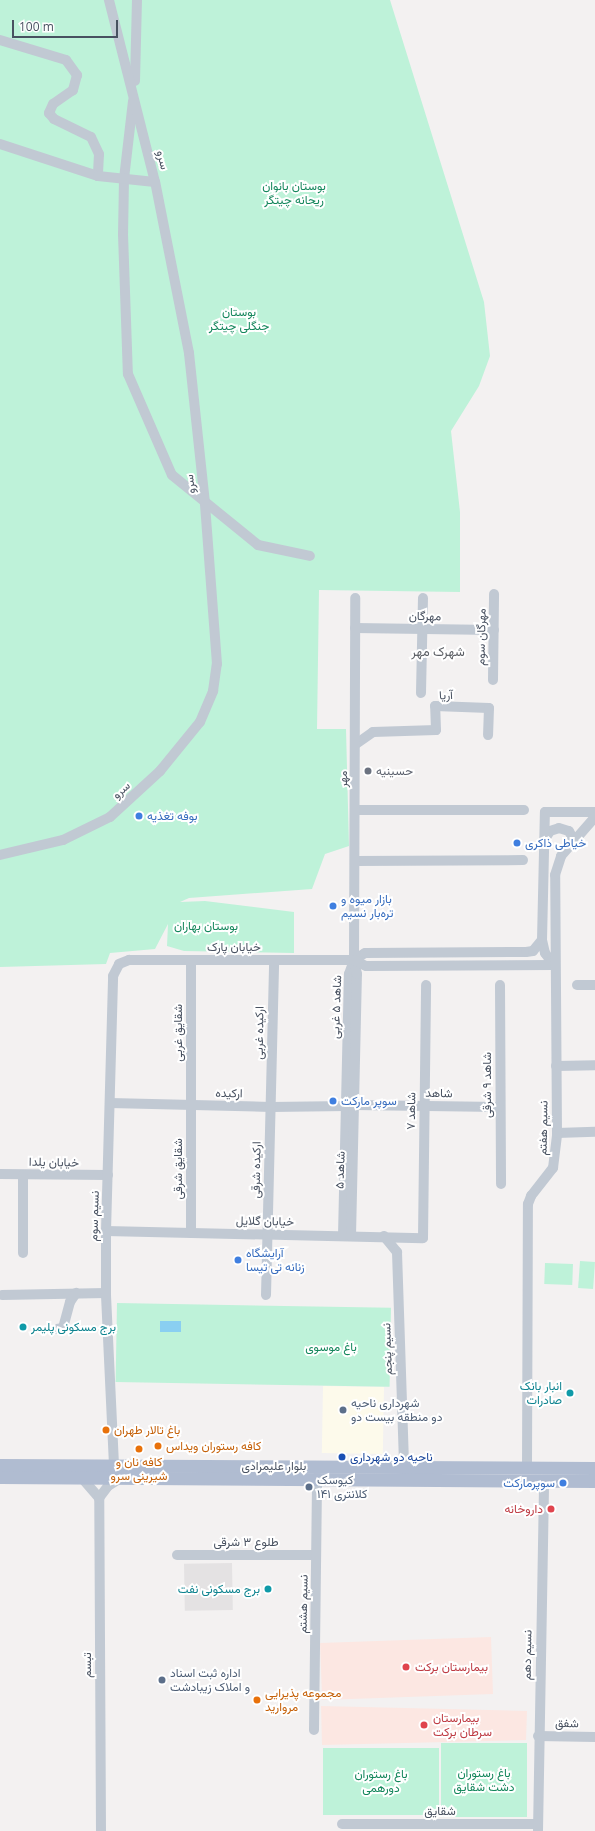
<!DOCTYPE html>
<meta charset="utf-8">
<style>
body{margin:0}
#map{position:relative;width:595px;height:1831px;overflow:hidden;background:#f3f1f1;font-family:"Open Sans",Vazirmatn,sans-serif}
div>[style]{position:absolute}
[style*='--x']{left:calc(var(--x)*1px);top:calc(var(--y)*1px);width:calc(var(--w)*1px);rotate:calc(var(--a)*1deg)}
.commercial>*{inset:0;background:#fdfaeb;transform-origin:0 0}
.education>*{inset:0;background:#e4e2e3;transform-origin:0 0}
.medical>*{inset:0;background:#fce7e2;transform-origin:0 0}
.green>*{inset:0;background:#bef2d9;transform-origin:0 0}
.water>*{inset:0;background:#8acff1;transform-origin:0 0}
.minor>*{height:10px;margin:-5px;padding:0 5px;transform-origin:5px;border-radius:5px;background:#c1c9d3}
.major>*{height:13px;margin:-6.5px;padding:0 6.5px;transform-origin:6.5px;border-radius:6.5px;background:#b0bcd1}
.dots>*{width:11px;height:11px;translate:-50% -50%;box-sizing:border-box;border:2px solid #fff;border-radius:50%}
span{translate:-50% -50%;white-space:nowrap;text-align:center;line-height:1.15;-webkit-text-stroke:4px #fff;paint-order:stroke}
.street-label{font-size:12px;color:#485160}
.park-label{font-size:12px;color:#13865b}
.worship-label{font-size:12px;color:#5b616d}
.left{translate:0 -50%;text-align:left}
.shop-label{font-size:12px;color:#366cbe}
.right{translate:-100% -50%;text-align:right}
.culture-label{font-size:12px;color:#0d838f}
.service-label{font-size:12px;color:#4e5e75}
.food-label{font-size:12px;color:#c56008}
.transit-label{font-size:12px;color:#164399}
.health-label{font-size:12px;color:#be3a42}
.neighbourhood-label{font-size:13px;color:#5d6066}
.scale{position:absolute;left:12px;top:20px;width:106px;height:18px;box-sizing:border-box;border:2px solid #485160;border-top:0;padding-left:5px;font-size:12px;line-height:14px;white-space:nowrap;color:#485160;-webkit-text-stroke:3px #fff;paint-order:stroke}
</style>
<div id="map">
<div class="commercial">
<div style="left:323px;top:1386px;width:61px;height:67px;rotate:1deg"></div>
</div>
<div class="education">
<div style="left:232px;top:1563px;width:47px;height:48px;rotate:89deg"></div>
</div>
<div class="medical">
<div style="left:491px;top:1637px;width:57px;height:171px;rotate:88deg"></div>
<div style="clip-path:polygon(321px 1706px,527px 1711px,526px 1740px,322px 1745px)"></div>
</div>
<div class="green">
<div style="clip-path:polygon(0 0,390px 0,484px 302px,490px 356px,479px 386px,451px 431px,460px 512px,460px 592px,319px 590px,317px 729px,346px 729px,349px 846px,325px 854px,312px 889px,189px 898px,180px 902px,205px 901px,294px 912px,294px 953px,184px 951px,167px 946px,168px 924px,155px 949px,110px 953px,106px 964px,0 967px)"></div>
<div style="left:580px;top:1261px;width:15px;height:27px;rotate:4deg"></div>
<div style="left:545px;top:1263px;width:28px;height:21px;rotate:2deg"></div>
<div style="left:117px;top:1303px;width:274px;height:79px;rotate:1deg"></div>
<div style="left:441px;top:1743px;width:86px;height:74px"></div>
<div style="left:323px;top:1748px;width:116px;height:67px"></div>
</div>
<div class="water">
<div style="left:181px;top:1321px;width:11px;height:21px;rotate:90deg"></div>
</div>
<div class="minor">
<div style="--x:0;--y:40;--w:69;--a:16.9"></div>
<div style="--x:66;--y:60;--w:19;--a:54"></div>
<div style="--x:77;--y:75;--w:16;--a:105"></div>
<div style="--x:73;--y:90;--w:24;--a:145"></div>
<div style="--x:53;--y:104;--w:10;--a:114"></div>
<div style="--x:49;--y:113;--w:8;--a:50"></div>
<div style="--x:54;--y:119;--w:41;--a:25.9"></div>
<div style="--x:91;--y:137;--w:19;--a:65"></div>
<div style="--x:99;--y:154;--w:22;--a:93"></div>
<div style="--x:135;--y:81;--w:81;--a:-88.6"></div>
<div style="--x:133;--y:101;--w:79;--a:96.6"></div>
<div style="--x:124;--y:179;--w:55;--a:91"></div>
<div style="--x:123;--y:234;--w:140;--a:88"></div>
<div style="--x:128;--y:374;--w:110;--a:66.5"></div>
<div style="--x:172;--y:475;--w:111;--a:39.1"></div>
<div style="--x:258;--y:545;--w:53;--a:11.9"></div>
<div style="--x:0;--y:144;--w:103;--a:18.1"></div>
<div style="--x:98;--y:176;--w:57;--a:6"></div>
<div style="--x:355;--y:628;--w:139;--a:0.8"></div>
<div style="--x:493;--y:680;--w:86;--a:-89.3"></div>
<div style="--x:421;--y:693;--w:95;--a:-88.8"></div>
<div style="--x:356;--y:744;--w:21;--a:-35"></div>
<div style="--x:373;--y:732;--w:63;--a:-1.8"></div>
<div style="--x:436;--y:730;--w:24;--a:-92"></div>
<div style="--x:435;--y:706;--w:54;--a:2.1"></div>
<div style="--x:489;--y:708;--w:27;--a:92"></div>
<div style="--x:356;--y:810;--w:168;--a:0"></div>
<div style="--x:545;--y:839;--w:9;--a:-58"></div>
<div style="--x:550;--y:831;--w:9;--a:-18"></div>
<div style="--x:559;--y:828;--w:10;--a:17"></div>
<div style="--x:569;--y:831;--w:11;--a:63"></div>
<div style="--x:0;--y:855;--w:65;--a:-13.4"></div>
<div style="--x:63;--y:840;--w:52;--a:-26.1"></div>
<div style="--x:110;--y:817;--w:68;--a:-42.6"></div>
<div style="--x:160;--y:771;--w:63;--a:-50.8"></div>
<div style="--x:200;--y:722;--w:34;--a:-67"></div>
<div style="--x:213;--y:691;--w:27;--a:-82"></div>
<div style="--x:217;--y:664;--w:161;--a:-94.3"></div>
<div style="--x:205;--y:503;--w:151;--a:-96.1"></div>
<div style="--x:189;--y:353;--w:174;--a:-101.2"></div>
<div style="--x:155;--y:182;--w:188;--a:-104.2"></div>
<div style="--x:355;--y:861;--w:168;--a:-0.3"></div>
<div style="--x:354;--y:960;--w:13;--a:-32"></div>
<div style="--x:365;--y:953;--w:161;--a:-0.4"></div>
<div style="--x:526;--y:952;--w:7;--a:-8"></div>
<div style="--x:533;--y:951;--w:14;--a:-51"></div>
<div style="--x:554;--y:965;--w:15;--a:-127"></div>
<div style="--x:545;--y:953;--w:13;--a:-103"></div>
<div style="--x:542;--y:940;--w:128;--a:-88.7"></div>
<div style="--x:545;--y:812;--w:50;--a:0"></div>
<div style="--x:500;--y:985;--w:199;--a:89.7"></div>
<div style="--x:577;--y:985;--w:18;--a:0"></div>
<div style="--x:556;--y:1066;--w:39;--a:-1"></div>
<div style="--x:110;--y:1103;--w:161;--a:1.4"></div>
<div style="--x:271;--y:1107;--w:76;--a:-0.8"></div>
<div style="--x:355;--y:1105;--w:144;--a:0.8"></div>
<div style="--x:557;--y:1133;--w:38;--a:-2"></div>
<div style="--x:0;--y:1174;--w:108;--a:0.5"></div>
<div style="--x:106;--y:1231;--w:317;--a:1.3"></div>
<div style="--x:423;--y:1238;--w:253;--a:-89.3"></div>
<div style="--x:191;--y:1233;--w:272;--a:-90"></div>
<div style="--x:343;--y:1236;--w:262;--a:-88.7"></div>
<div style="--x:349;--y:974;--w:15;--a:-70"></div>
<div style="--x:351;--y:1236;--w:262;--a:-88.7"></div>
<div style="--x:357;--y:974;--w:14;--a:-102"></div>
<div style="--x:354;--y:960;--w:362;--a:-89.8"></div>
<div style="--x:384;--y:1236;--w:21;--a:51"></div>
<div style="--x:397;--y:1252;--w:214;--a:88.1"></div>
<div style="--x:23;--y:1253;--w:78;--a:-90"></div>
<div style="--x:2;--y:1295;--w:104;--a:-1.1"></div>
<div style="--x:266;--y:1295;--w:335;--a:-88.6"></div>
<div style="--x:57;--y:1329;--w:6;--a:-9"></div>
<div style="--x:63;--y:1328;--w:27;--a:-75"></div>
<div style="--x:70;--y:1302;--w:11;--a:-56"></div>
<div style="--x:114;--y:1465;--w:172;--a:-92.7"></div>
<div style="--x:106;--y:1293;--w:62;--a:-90"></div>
<div style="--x:106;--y:1231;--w:255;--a:-88.4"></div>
<div style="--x:113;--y:976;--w:13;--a:-63"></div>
<div style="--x:119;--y:964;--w:11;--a:-22"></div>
<div style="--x:129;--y:960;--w:225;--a:0"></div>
<div style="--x:354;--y:960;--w:13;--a:27"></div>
<div style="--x:366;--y:966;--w:188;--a:-0.3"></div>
<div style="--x:527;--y:1468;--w:264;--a:-89.8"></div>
<div style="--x:528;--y:1204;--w:9;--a:-69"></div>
<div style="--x:531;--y:1196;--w:36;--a:-52"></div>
<div style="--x:553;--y:1168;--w:35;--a:-83"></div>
<div style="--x:557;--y:1133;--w:258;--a:-90.4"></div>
<div style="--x:555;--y:875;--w:20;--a:-72"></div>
<div style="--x:561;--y:856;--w:52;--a:-48.9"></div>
<div style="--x:81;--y:1477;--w:28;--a:49"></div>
<div style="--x:177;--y:1555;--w:139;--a:0"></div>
<div style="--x:314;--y:1730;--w:253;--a:-89.3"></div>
<div style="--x:538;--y:1736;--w:57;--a:1"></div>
<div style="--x:342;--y:1824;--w:196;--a:0"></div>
<div style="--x:101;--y:1831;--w:333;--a:-90.3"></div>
<div style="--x:99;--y:1498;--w:15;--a:-53"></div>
<div style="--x:108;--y:1486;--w:15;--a:-32"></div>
<div style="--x:538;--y:1831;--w:351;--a:-89"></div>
</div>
<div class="major">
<div style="--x:0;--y:1465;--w:595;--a:0.29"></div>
<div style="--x:0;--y:1477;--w:595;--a:0.39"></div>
</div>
<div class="dots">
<div style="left:368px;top:771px;background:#6b7280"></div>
<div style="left:139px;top:816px;background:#3f7fe0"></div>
<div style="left:517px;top:843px;background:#3f7fe0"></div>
<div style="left:333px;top:906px;background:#3f7fe0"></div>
<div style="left:333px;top:1101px;background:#3f7fe0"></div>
<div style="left:238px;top:1260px;background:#3f7fe0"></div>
<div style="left:23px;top:1327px;background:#0f9aa8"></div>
<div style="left:570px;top:1393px;background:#0f9aa8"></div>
<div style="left:343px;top:1410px;background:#5c6f8a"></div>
<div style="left:106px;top:1430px;background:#e8710a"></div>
<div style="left:158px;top:1446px;background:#e8710a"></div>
<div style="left:139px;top:1449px;background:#e8710a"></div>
<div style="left:342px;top:1457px;background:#1a4fb4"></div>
<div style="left:563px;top:1483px;background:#3f7fe0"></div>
<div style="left:309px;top:1487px;background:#5c6f8a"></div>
<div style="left:551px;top:1509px;background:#e0444e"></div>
<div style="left:268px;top:1589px;background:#0f9aa8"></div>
<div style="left:406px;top:1667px;background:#e0444e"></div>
<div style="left:162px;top:1680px;background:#5c6f8a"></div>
<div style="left:257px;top:1700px;background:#e8710a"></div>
<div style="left:424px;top:1725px;background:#e0444e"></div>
</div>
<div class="street-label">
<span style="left:163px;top:160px;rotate:77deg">سرو</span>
<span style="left:190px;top:484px;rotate:-96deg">سرو</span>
<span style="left:425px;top:616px;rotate:1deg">مهرگان</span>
<span style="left:481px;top:637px;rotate:-89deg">مهرگان سوم</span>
<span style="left:446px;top:695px;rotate:-3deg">آریا</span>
<span style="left:343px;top:779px;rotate:-90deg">مهر</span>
<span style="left:121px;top:790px;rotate:-43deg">سرو</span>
<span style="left:234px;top:947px">خیابان پارک</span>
<span style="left:336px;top:1007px;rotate:-88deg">شاهد ۵ غربی</span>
<span style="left:178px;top:1033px;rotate:-90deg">شقایق غربی</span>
<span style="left:259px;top:1033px;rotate:-89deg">ارکیده غربی</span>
<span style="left:487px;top:1085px;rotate:-90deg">شاهد ۹ شرقی</span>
<span style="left:229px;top:1093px;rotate:1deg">ارکیده</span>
<span style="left:439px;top:1093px;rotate:1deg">شاهد</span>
<span style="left:411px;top:1111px;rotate:-89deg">شاهد ۷</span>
<span style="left:543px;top:1128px;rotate:-89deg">نسیم هفتم</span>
<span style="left:54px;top:1162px;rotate:1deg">خیابان یلدا</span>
<span style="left:178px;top:1169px;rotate:-90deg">شقایق شرقی</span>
<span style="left:256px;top:1170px;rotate:-89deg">ارکیده شرقی</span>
<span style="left:340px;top:1170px;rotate:-88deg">شاهد ۵</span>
<span style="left:94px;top:1216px;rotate:-88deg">نسیم سوم</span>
<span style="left:265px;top:1221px;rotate:1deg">خیابان گلایل</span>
<span style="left:387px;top:1349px;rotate:-92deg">نسیم پنجم</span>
<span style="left:274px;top:1466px">بلوار علیمرادی</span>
<span style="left:246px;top:1542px">طلوع ۳ شرقی</span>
<span style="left:303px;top:1604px;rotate:-89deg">نسیم هشتم</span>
<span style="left:527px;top:1655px;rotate:-89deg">نسیم دهم</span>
<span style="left:87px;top:1665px;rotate:-90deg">تبسم</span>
<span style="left:567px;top:1723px;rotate:1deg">شفق</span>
<span style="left:440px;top:1811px">شقایق</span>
</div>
<div class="park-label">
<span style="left:294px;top:193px">بوستان بانوان<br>ریحانه چیتگر</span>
<span style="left:239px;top:319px">بوستان<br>جنگلی چیتگر</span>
<span style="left:206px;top:926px">بوستان بهاران</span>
<span style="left:331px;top:1347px">باغ موسوی</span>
<span style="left:484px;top:1780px">باغ رستوران<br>دشت شقایق</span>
<span style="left:381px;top:1781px">باغ رستوران<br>دورهمی</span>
</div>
<div class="worship-label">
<span class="left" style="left:376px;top:771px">حسینیه</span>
</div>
<div class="shop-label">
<span class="left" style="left:147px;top:816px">بوفه تغذیه</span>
<span class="left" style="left:525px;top:843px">خیاطی ذاکری</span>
<span class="left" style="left:341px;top:906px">بازار میوه و<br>تره‌بار نسیم</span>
<span class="left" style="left:341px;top:1101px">سوپر مارکت</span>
<span class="left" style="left:246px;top:1260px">آرایشگاه<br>زنانه تی تیسا</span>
<span class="right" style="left:555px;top:1483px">سوپرمارکت</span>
</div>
<div class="culture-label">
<span class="left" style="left:31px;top:1327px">برج مسکونی پلیمر</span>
<span class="right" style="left:562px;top:1393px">انبار بانک<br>صادرات</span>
<span class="right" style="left:260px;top:1589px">برج مسکونی نفت</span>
</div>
<div class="service-label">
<span class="left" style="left:351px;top:1410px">شهرداری ناحیه<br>دو منطقه بیست دو</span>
<span class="left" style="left:317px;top:1487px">کیوسک<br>کلانتری ۱۴۱</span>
<span class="left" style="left:170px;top:1680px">اداره ثبت اسناد<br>و املاک زیبادشت</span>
</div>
<div class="food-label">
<span class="left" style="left:114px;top:1430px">باغ تالار طهران</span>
<span class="left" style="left:166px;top:1446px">کافه رستوران ویداس</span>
<span style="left:139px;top:1469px">کافه نان و<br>شیرینی سرو</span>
<span class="left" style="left:265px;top:1700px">مجموعه پذیرایی<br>مروارید</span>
</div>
<div class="transit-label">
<span class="left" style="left:350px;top:1457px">ناحیه دو شهرداری</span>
</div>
<div class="health-label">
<span class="right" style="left:543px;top:1509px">داروخانه</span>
<span class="left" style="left:415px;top:1667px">بیمارستان برکت</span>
<span class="left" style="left:433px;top:1725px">بیمارستان<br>سرطان برکت</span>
</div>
<div class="neighbourhood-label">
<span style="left:438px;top:651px">شهرک مهر</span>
</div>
<div class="scale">100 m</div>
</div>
